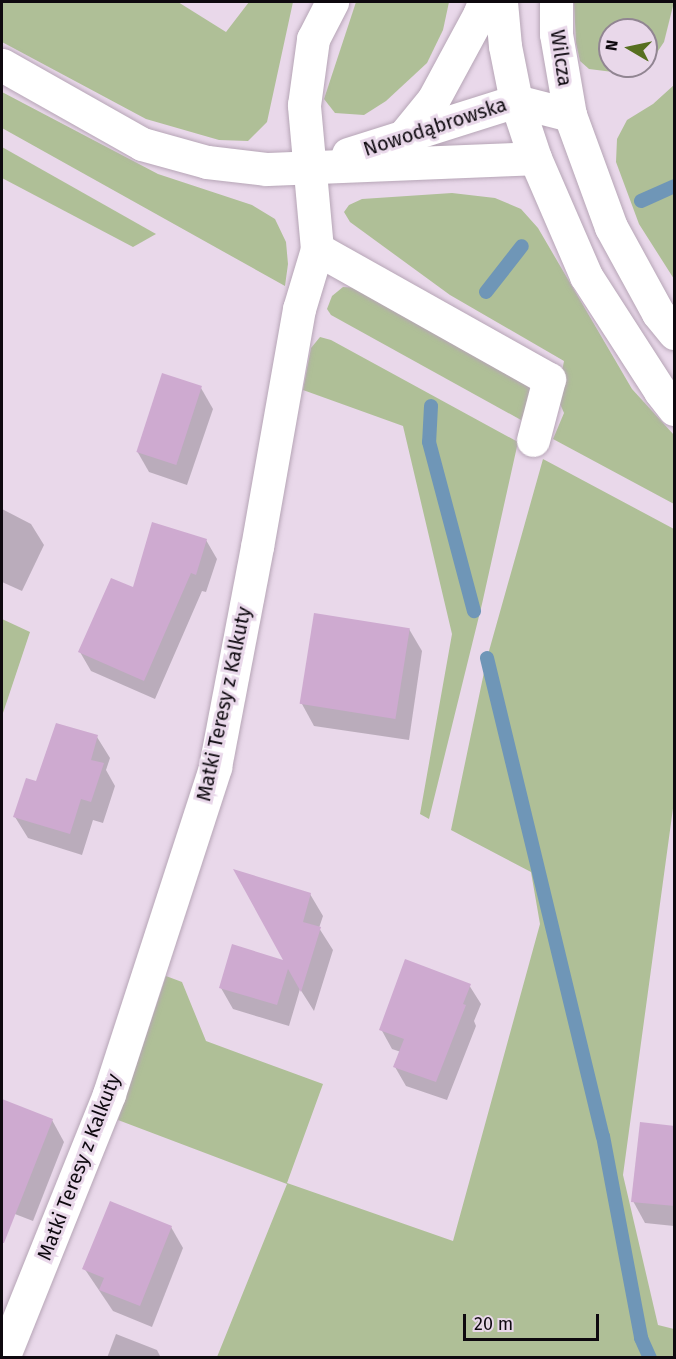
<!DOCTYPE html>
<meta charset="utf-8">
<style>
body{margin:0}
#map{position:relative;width:676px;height:1359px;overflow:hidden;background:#e9d8ea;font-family:"Fira Sans",sans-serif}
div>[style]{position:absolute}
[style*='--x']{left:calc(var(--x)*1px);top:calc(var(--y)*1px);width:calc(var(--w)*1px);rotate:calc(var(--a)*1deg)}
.green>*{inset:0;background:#afbf97}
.shadow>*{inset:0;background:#0003}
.stream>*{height:14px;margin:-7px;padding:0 7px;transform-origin:7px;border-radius:7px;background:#6f96b7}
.building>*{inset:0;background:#ceaad0;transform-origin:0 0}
.roads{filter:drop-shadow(0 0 2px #b6a5b6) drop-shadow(0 0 2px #b6a5b6)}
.minor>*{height:33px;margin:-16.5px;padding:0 16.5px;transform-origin:16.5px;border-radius:16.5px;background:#fff}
span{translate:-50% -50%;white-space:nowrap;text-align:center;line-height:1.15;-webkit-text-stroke:6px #e9d8ea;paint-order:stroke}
.street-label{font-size:20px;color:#0e090f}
.frame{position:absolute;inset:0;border:3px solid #0e090f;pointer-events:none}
.north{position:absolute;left:598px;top:18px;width:60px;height:60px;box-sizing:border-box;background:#e9d8ea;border:2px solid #918592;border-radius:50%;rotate:279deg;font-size:16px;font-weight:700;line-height:24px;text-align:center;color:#0e090f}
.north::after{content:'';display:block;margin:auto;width:21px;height:27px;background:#576f20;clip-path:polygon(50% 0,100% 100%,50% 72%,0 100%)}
.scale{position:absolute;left:463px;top:1314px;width:136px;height:27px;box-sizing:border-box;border:3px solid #0e090f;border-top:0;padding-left:8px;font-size:18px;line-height:21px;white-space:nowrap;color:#0e090f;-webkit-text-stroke:4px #e9d8ea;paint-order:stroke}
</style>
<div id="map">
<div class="green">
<div style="clip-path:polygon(2px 2px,178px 2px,226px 32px,249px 2px,293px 2px,267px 122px,248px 141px,219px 140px,146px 119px,2px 42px)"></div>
<div style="clip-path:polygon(356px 2px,449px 2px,443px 30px,427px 63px,386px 101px,364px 115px,335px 113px,324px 99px)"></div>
<div style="clip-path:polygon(574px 2px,674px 2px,664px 42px,652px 60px,646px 63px,646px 30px,610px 30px,610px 66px,639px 66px,613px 72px,589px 69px,580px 61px,576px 43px)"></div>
<div style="clip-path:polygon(674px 85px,674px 279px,639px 224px,616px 162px,617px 139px,627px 120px,653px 104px)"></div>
<div style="clip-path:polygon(2px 92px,158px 174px,252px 205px,275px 219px,286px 242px,288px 264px,285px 286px,2px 128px)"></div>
<div style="clip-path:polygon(2px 147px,156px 234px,133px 247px,2px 178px)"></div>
<div style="clip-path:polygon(452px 193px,495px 198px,521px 209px,538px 228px,632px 389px,674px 435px,674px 504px,553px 439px,564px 413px,557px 397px,564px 361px,450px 295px,350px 222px,344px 212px,349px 205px,362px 199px)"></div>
<div style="clip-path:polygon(343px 287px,360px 288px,534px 389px,521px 420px,331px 315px,327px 309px,332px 296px)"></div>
<div style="clip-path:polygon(320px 337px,331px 340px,518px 442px,482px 604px,429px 819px,420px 814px,452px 634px,403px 426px,303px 390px,311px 348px)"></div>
<div style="clip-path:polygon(543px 459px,674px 529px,674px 801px,623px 1175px,658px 1325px,674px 1329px,674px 1357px,217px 1357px,287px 1184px,118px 1120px,166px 976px,182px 982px,206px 1041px,323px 1084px,287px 1183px,453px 1241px,540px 924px,531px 872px,451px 830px,487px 658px)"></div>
<div style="clip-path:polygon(2px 619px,30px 632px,2px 716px)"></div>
</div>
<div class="shadow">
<div style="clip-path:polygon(201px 388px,213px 409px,187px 485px,149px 472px,137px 451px)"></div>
<div style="clip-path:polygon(2px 509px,31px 524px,44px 545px,22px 591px,2px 582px)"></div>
<div style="clip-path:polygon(206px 540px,217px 559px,206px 592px,202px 591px,155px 699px,91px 671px,80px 652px,134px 589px)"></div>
<div style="clip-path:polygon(409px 629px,422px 651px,409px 740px,314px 726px,302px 704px)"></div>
<div style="clip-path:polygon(97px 737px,110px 758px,106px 770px,115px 786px,103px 823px,93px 820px,82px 855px,28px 838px,15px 817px)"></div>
<div style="clip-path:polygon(310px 894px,323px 916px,319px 928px,333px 950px,314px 1011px,300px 989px,289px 1026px,233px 1009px,221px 988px,286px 963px)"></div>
<div style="clip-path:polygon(469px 985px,481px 1004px,474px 1021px,476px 1026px,447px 1100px,406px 1086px,395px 1067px,401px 1052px,392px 1049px,381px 1029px)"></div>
<div style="clip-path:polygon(2px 1100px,52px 1120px,64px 1142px,33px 1221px,2px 1209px)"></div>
<div style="clip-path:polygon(674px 1127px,674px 1226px,645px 1223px,633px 1201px)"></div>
<div style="clip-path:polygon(171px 1227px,183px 1248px,152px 1327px,113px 1311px,84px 1268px)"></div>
<div style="clip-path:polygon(116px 1334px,157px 1350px,161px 1358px,107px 1358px)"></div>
</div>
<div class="stream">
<div style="--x:641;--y:201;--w:36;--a:-24"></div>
<div style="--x:486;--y:292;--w:58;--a:-52"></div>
<div style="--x:431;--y:406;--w:36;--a:93"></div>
<div style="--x:429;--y:442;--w:175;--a:75.1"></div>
<div style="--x:487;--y:658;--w:492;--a:76.4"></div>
<div style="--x:603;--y:1136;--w:206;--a:79.3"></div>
<div style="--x:641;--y:1338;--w:22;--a:66"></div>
</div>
<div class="building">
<div style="left:162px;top:373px;width:42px;height:83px;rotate:18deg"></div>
<div style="clip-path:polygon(152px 522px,207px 539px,196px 575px,191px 573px,144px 681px,78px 652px,111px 578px,133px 587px)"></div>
<div style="left:314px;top:613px;width:97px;height:92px;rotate:9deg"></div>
<div style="clip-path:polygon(56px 723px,98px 735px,91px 760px,104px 763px,91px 802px,81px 799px,70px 834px,13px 817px,26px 778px,36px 781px)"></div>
<div style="clip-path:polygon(233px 869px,311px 893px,303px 922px,321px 927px,301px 992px,288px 969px,277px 1005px,219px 988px,232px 944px,283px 960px)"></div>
<div style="clip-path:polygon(405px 959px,471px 984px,463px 1004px,466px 1005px,436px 1082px,393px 1067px,404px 1039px,379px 1030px)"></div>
<div style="clip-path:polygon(2px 1099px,53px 1119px,4px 1243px,2px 1243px)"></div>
<div style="clip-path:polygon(640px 1122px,675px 1126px,675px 1206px,631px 1202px)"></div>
<div style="clip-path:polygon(110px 1201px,172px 1226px,140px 1306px,99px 1290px,104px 1278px,82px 1269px)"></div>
</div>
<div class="roads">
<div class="minor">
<div style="--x:501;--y:2;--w:44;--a:84.8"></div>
<div style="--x:505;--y:46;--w:56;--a:78.7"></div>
<div style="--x:516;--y:101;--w:60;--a:71.6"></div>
<div style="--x:535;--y:158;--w:129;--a:66.6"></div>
<div style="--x:586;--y:276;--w:137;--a:57.2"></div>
<div style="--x:660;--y:391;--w:23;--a:52"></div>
<div style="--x:556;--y:2;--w:32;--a:90"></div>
<div style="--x:556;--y:34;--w:82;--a:80.2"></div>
<div style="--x:570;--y:115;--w:119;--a:69.9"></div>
<div style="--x:611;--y:227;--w:98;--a:61.3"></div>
<div style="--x:658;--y:313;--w:26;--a:51"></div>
<div style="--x:2;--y:65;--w:161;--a:29.4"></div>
<div style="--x:142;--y:144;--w:67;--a:15.5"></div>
<div style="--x:207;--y:162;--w:59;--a:6.8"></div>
<div style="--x:266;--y:169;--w:269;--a:-2.3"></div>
<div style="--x:402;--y:138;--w:49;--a:-50.8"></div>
<div style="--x:433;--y:100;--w:97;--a:-61.6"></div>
<div style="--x:479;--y:15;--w:14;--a:-69"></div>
<div style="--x:348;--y:154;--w:176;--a:-17.5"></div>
<div style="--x:516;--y:101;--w:56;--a:14.5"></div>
<div style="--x:317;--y:249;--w:266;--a:29.3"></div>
<div style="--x:549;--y:379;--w:63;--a:104.7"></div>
<div style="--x:3;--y:1358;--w:284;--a:-68.1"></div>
<div style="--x:109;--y:1094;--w:344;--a:-72"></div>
<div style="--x:215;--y:767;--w:224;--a:-79.2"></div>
<div style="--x:257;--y:547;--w:242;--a:-80"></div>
<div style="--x:299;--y:309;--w:63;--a:-73.3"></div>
<div style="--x:317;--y:249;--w:145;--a:-95.2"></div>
<div style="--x:304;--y:105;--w:67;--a:-82.2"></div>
<div style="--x:313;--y:39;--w:42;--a:-62.8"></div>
</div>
</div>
<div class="street-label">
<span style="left:561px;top:58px;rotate:82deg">Wilcza</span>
<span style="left:435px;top:127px;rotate:-18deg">Nowodąbrowska</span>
<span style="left:224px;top:704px;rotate:-78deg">Matki Teresy z Kalkuty</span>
<span style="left:79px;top:1167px;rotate:-69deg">Matki Teresy z Kalkuty</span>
</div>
<div class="frame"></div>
<div class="north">N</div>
<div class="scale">20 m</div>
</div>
